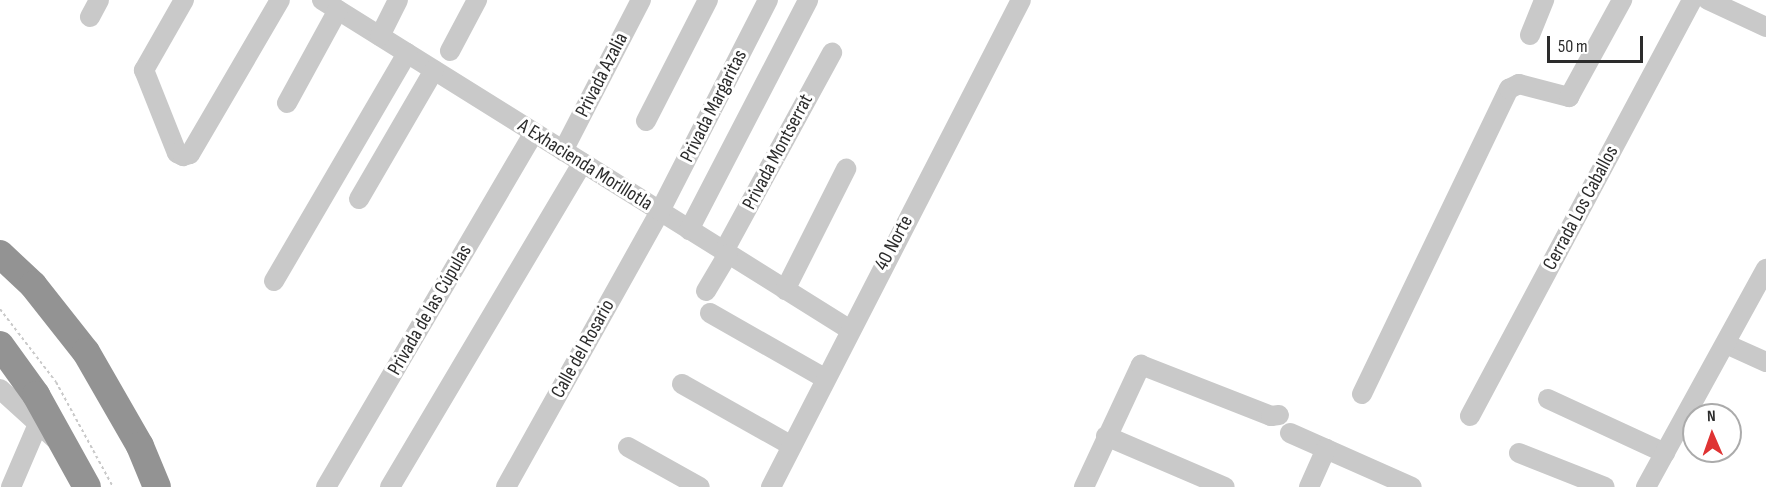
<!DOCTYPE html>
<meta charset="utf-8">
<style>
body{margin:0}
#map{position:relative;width:1766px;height:487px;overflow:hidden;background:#fff;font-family:"Sofia Sans Condensed",sans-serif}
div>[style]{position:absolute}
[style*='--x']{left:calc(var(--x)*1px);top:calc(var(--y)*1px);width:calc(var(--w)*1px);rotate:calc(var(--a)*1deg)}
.path>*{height:2px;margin-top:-1px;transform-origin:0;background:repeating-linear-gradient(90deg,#c9c9c9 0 3px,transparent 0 6px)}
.minor>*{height:20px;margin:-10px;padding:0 10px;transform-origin:10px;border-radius:10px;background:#c9c9c9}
.highway>*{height:28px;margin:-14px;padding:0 14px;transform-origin:14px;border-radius:14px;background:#939393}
span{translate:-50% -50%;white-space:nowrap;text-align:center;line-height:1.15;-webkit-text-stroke:6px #fff;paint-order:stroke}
.street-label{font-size:20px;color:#2c2c2c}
.north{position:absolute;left:1682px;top:403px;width:60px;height:60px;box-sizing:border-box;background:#fff;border:2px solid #ababab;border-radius:50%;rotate:358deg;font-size:16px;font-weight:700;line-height:24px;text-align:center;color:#2c2c2c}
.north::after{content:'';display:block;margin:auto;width:21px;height:27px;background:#df3333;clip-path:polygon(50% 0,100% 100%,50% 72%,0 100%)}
.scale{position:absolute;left:1547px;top:36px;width:96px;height:27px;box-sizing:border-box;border:3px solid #2c2c2c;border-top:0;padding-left:8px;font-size:18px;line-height:21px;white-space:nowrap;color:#2c2c2c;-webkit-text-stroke:4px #fff;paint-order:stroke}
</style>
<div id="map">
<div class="path">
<div style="--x:0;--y:309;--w:92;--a:52.5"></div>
<div style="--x:56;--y:382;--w:119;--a:61.5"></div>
</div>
<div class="minor">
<div style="--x:184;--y:0;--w:81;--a:119.7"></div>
<div style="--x:144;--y:70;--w:89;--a:68.3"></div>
<div style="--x:177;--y:153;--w:7;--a:27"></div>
<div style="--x:183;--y:156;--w:7;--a:-16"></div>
<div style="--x:190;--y:154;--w:178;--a:-59.7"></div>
<div style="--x:322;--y:0;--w:621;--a:31.98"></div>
<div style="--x:1708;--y:0;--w:64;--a:25"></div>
<div style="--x:90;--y:17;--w:19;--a:-62"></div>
<div style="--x:1530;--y:35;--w:38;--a:-68"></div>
<div style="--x:380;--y:36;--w:40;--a:-63.4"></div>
<div style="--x:450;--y:51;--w:58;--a:-62.1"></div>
<div style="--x:287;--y:103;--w:106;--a:-61.3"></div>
<div style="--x:646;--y:121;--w:136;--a:-62.9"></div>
<div style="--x:563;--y:151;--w:170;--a:-62.7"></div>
<div style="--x:359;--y:199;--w:149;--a:-59.8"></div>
<div style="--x:689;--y:230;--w:259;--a:-62.6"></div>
<div style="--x:724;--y:251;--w:226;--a:-61.4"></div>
<div style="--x:274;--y:281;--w:264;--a:-59.7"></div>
<div style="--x:785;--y:290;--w:136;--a:-63.2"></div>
<div style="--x:706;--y:291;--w:43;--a:-59.3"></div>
<div style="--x:710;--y:313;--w:133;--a:29.6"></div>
<div style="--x:1726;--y:344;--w:44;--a:24.2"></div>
<div style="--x:682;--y:384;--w:126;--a:29.4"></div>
<div style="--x:0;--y:389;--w:73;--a:42.2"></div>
<div style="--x:1362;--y:394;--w:339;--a:-64.3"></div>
<div style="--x:1509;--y:89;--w:11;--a:-27"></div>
<div style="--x:1519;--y:84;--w:52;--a:14.6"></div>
<div style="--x:1569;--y:97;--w:111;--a:-61.3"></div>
<div style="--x:1548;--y:399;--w:129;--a:24.8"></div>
<div style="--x:1470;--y:416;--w:472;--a:-61.9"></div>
<div style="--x:1290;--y:433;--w:133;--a:23.9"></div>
<div style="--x:1106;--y:436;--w:129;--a:23.2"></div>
<div style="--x:628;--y:447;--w:82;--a:29.1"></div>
<div style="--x:1519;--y:453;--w:92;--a:21.6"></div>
<div style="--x:11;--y:487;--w:69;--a:-66.8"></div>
<div style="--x:326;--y:487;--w:411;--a:-59.6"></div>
<div style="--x:390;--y:487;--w:377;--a:-59.3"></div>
<div style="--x:506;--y:487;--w:316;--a:-60.8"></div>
<div style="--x:660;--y:211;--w:237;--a:-62.9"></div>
<div style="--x:771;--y:487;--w:547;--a:-62.83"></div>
<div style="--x:1084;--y:487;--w:135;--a:-65"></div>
<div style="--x:1141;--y:365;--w:140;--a:21.4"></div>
<div style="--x:1271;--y:416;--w:8;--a:-7"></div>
<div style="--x:1309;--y:487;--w:42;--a:-65.9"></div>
<div style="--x:1646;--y:487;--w:249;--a:-61.2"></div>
</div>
<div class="highway">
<div style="--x:0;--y:254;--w:45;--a:43.2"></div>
<div style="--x:33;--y:285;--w:85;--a:51.7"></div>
<div style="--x:86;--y:352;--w:108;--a:60.1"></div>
<div style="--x:140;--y:446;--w:44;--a:67.5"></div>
<div style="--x:0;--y:345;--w:62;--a:54.2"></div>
<div style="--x:36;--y:395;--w:105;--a:61"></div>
</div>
<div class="street-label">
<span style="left:602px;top:75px;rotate:-63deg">Privada Azalia</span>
<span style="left:714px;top:106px;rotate:-63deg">Privada Margaritas</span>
<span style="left:778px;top:152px;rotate:-62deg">Privada Montserrat</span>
<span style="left:585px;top:165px;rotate:32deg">A Exhacienda Morillotla</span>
<span style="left:1581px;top:208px;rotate:-62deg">Cerrada Los Caballos</span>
<span style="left:894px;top:243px;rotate:-62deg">40 Norte</span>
<span style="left:430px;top:310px;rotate:-60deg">Privada de las Cúpulas</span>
<span style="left:583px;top:349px;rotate:-61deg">Calle del Rosario</span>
</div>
<div class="north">N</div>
<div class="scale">50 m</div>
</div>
